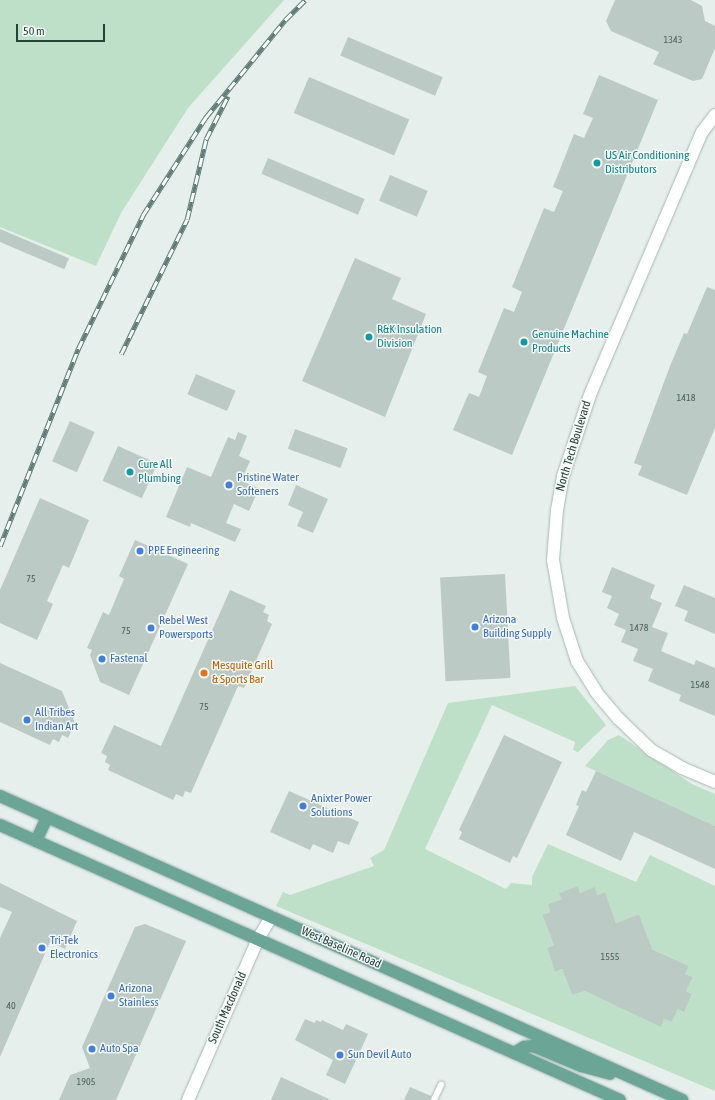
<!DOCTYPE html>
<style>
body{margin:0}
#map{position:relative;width:715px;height:1100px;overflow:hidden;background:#e6efeb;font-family:"Asap Condensed",sans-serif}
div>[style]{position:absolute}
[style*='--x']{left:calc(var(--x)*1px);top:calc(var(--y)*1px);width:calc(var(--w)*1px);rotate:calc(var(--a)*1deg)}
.green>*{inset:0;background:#bfe0c8}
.building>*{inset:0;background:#bbcac4;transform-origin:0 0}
.roads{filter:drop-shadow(0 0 1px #a8b8b2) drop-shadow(0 0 1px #a8b8b2)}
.lane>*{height:6px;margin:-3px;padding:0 3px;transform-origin:3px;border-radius:3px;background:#fff}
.street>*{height:12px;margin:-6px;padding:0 6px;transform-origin:6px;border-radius:6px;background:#fff}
.secondary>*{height:12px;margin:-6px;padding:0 6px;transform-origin:6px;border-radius:6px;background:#fff}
.primary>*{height:12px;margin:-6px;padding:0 6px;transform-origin:6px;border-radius:6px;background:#6aa596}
.rail>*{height:4.5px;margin-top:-2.25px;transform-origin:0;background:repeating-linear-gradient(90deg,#f7fbf9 0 9px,#5f7d75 0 18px);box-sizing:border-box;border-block:1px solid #5f7d75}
.dots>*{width:11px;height:11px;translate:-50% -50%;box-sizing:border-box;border:2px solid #f7fbf9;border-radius:50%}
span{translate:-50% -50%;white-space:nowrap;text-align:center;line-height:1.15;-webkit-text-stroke:3px #f7fbf9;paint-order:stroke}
.number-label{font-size:10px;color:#4a645c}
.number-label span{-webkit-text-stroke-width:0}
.culture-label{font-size:12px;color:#0d838f}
.left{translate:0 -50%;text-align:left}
.street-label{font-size:12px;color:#24423a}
.shop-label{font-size:12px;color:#366cbe}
.food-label{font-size:12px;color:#c56008}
.scale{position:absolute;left:16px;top:24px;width:89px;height:18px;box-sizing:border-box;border:2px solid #24423a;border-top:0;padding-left:5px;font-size:12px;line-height:14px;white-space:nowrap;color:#24423a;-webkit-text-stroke:3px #f7fbf9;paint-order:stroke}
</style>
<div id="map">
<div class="green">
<div style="clip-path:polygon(0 0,284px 0,188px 108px,121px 213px,96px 266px,0 227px)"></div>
<div style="clip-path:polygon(evenodd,575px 686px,606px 725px,578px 752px,573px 750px,575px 742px,492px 705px,425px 849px,506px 889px,511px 883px,532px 885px,532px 877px,548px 844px,636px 882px,650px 855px,715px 886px,715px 1091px,276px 906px,283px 892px,290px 895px,374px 866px,370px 858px,384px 850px,448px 703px,575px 686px,578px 886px,580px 893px,594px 888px,597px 895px,605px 892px,616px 923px,639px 914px,648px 938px,642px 944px,689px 966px,685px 974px,693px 977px,686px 991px,692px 994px,684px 1011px,678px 1009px,672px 1022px,664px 1019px,661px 1026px,585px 991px,572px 995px,562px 969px,555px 972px,547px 948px,554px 945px,542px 915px,550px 912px,548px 904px,562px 899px,560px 893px,578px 886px)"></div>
<div style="clip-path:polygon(619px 735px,692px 784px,715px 794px,715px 826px,585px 766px,608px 740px)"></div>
</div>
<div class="building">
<div style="clip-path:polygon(615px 0,691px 0,702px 6px,705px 21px,715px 26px,715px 48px,702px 79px,693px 81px,653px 64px,659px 52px,611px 31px,606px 21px)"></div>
<div style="left:348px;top:37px;width:103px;height:20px;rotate:23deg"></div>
<div style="clip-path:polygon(599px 75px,658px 100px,512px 455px,453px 430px,469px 393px,479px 397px,487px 376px,478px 372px,504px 308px,514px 312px,522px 292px,512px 287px,544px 208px,554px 212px,563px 191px,553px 187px,574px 134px,584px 138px,593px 118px,583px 114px)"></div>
<div style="left:309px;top:77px;width:109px;height:39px;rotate:23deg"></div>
<div style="left:268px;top:158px;width:105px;height:17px;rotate:23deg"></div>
<div style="left:390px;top:175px;width:41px;height:28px;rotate:23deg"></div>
<div style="left:0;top:229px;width:75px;height:12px;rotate:23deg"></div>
<div style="clip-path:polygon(355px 258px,401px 278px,392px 299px,426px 314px,385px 417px,302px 381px)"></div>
<div style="clip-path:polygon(707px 287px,715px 290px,715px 428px,687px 495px,638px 475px,642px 466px,634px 463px,670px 366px,684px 333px,687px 334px)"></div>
<div style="left:196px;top:374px;width:43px;height:22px;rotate:23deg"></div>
<div style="left:70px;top:421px;width:27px;height:44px;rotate:24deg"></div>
<div style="left:295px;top:429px;width:56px;height:21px;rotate:20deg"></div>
<div style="clip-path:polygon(238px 432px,247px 436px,239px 456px,250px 461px,241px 481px,259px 488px,249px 511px,234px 504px,226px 523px,241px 529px,235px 542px,191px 523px,190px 527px,166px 517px,187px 467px,211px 477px,228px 437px,235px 440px)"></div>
<div style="left:118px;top:446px;width:43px;height:38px;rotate:24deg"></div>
<div style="clip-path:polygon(296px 485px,328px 499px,313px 533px,297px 526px,303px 512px,288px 505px)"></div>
<div style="clip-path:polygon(40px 498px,89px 520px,69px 568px,63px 565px,47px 601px,53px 604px,37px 640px,0 623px,0 590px)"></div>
<div style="clip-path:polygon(135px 540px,188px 564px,129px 695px,100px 682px,90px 655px,92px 650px,87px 648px,103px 612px,109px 615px,124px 579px,119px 576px)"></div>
<div style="clip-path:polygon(612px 567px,655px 585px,650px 598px,662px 603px,652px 627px,668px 633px,661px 651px,694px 665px,696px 660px,715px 668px,715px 716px,679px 701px,681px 695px,648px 681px,653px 669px,633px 661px,638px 649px,621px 642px,626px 630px,614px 625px,619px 614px,607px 608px,612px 596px,602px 592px)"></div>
<div style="left:505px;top:574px;width:104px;height:65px;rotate:87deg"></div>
<div style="clip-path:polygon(684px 585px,715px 598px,715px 634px,684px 621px,688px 611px,675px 606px)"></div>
<div style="clip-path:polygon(230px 590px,266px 606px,263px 612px,269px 615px,267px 621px,272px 624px,244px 688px,238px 686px,191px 793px,185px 791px,183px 797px,176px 794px,173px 800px,108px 770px,110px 765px,105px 762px,107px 756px,101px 753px,114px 725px,161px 746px)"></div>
<div style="clip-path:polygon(0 663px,62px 691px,75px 723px,68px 738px,62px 735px,59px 742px,53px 739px,50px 745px,0 722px)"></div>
<div style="clip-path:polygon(504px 735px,562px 762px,517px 858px,513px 856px,510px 863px,459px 839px,462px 832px,459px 830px)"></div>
<div style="clip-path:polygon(596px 771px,715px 826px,715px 869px,634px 832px,621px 861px,566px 835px,579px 806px,576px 805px,582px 790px,586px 792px)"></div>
<div style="clip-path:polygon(289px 791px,359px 822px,349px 845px,338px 841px,333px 853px,313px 844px,310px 850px,270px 832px)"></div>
<div style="clip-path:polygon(0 883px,77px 921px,65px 949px,50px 942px,0 1057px,0 938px,12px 912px,0 907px)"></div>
<div style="clip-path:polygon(578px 886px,580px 893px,595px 887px,597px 895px,605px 892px,616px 923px,639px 914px,652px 949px,689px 966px,685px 974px,693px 977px,686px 991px,692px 994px,684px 1012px,678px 1009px,672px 1022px,664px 1019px,661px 1027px,585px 991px,572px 995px,562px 969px,555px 972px,547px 948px,554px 945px,542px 915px,550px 912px,548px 904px,562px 899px,559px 893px)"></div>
<div style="clip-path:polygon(145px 924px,186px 941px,116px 1100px,59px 1100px,70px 1075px,90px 1068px,82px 1047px,135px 927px)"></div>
<div style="clip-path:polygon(305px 1019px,315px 1023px,316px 1020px,321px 1022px,322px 1020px,343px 1030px,346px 1024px,368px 1034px,345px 1084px,326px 1075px,333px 1060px,295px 1040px)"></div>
<div style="clip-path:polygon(281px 1077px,331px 1100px,271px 1100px)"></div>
<div style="clip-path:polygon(410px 1087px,431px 1096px,430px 1100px,404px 1100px)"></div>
</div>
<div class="roads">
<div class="lane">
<div style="--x:434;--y:1100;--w:17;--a:-65"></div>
</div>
<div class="street">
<div style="--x:188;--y:1100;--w:176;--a:-66.5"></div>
<div style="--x:258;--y:939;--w:26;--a:-59"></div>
</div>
<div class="secondary">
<div style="--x:715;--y:115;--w:21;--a:127"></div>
<div style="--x:702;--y:132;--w:283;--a:113.1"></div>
<div style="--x:591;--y:392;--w:89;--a:108.4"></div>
<div style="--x:563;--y:476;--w:35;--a:100"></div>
<div style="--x:557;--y:510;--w:50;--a:94.6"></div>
<div style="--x:553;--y:560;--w:59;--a:80.2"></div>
<div style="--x:563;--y:618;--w:45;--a:72"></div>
<div style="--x:577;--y:661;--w:36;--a:58"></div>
<div style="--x:596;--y:692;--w:35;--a:50"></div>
<div style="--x:619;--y:719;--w:45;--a:44.1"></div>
<div style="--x:651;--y:750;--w:36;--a:30"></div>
<div style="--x:682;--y:768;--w:36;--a:23"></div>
</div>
<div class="primary">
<div style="--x:0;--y:796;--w:747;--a:24.02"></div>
<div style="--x:0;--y:825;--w:678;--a:23.92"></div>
<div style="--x:36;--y:841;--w:26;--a:-65"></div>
<div style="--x:514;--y:1053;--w:12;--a:-31"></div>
<div style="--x:524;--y:1047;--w:9;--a:-6"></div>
<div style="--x:533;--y:1046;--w:52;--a:22.6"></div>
<div style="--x:581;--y:1066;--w:30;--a:15"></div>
</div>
</div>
<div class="rail">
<div style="--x:121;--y:354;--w:150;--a:-63.9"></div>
<div style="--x:187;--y:219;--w:82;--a:-76.6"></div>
<div style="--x:206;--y:139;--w:48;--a:-62.9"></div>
<div style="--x:0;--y:546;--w:212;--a:-68.4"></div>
<div style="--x:78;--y:349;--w:149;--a:-64.1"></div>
<div style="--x:143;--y:215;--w:117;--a:-57.3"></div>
<div style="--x:206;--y:117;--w:125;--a:-50.8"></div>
<div style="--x:285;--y:20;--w:28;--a:-45"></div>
</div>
<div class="dots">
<div style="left:597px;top:163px;background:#0f9aa8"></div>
<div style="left:369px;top:337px;background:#0f9aa8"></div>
<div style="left:524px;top:342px;background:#0f9aa8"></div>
<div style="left:130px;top:472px;background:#0f9aa8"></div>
<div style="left:229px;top:485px;background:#3f7fe0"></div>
<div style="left:140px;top:551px;background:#3f7fe0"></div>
<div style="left:475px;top:627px;background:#3f7fe0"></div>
<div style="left:151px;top:628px;background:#3f7fe0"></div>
<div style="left:102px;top:659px;background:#3f7fe0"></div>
<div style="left:204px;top:673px;background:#e8710a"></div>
<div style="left:27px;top:720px;background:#3f7fe0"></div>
<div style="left:303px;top:806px;background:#3f7fe0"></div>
<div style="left:42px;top:948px;background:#3f7fe0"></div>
<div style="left:111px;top:996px;background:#3f7fe0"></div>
<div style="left:92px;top:1049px;background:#3f7fe0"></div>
<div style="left:340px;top:1055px;background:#3f7fe0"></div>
</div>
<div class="number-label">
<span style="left:673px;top:40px">1343</span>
<span style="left:686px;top:398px">1418</span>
<span style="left:31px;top:579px">75</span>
<span style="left:639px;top:628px">1478</span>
<span style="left:126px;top:631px">75</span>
<span style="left:700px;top:685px">1548</span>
<span style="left:204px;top:707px">75</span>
<span style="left:610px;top:957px">1555</span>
<span style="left:11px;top:1006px">40</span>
<span style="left:86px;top:1082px">1905</span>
</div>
<div class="culture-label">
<span class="left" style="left:605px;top:163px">US Air Conditioning<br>Distributors</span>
<span class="left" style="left:377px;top:337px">R&amp;K Insulation<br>Division</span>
<span class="left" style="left:532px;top:342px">Genuine Machine<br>Products</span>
<span class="left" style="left:138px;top:472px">Cure All<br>Plumbing</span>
</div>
<div class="street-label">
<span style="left:574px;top:446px;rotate:-73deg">North Tech Boulevard</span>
<span style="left:341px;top:948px;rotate:24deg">West Baseline Road</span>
<span style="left:228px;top:1008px;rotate:-66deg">South Macdonald</span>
</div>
<div class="shop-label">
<span class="left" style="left:237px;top:485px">Pristine Water<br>Softeners</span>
<span class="left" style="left:148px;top:551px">PPE Engineering</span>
<span class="left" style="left:483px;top:627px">Arizona<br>Building Supply</span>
<span class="left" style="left:159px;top:628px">Rebel West<br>Powersports</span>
<span class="left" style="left:110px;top:659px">Fastenal</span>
<span class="left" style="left:35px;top:720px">All Tribes<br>Indian Art</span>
<span class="left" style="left:311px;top:806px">Anixter Power<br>Solutions</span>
<span class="left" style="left:50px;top:948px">Tri-Tek<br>Electronics</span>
<span class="left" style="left:119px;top:996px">Arizona<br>Stainless</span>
<span class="left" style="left:100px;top:1049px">Auto Spa</span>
<span class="left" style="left:348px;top:1055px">Sun Devil Auto</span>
</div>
<div class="food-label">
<span class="left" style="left:212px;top:673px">Mesquite Grill<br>&amp; Sports Bar</span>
</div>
<div class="scale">50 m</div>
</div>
